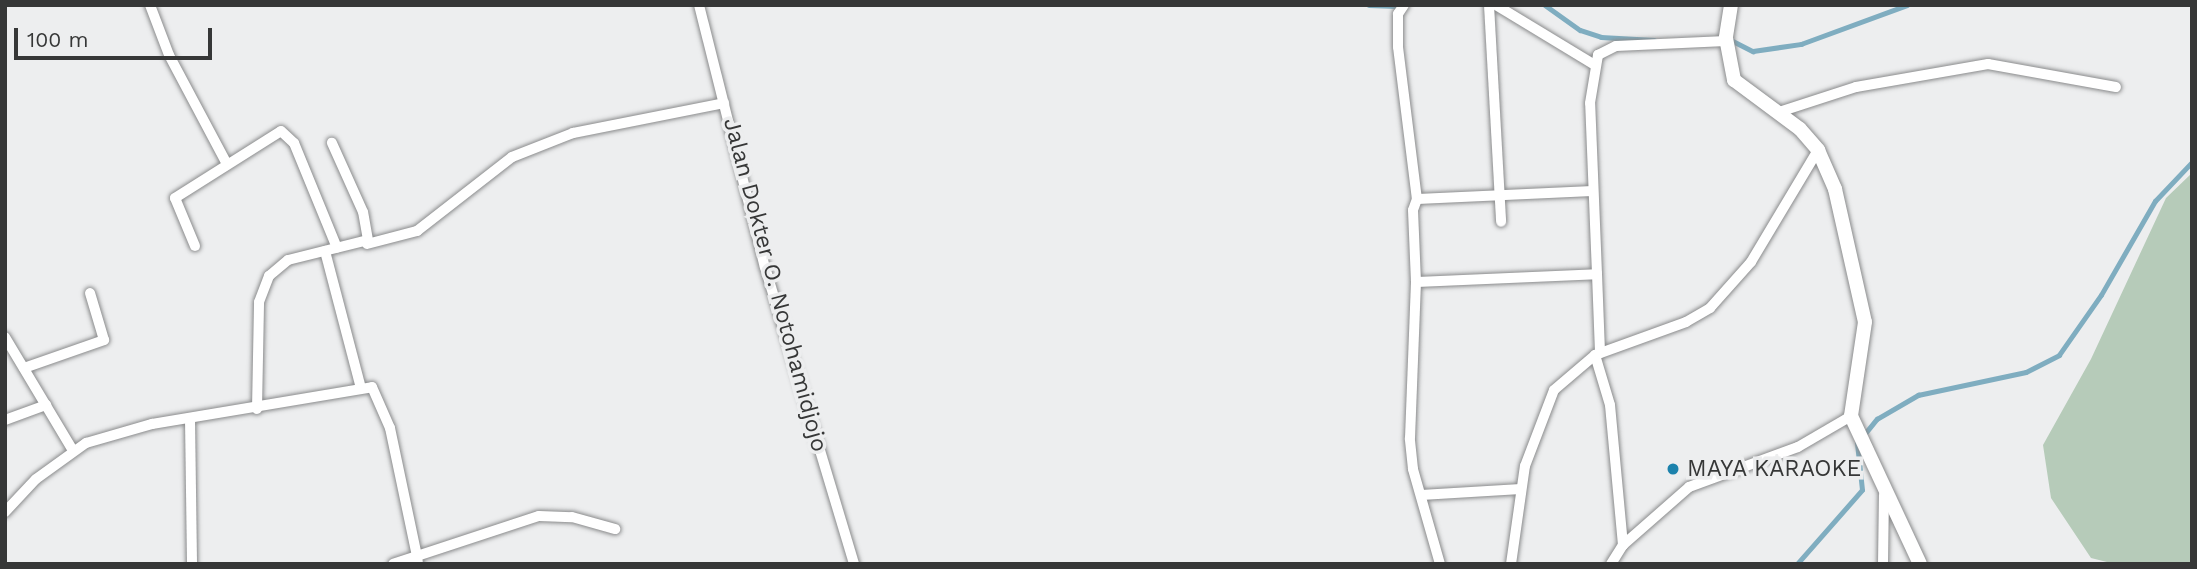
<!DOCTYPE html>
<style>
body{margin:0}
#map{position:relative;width:2197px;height:569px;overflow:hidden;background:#edeeef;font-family:"Work Sans",sans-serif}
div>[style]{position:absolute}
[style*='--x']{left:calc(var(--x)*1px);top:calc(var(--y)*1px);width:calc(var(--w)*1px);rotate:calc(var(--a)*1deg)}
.green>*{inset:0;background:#b6cbb9}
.stream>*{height:4.5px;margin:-2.25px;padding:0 2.25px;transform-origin:2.25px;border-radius:2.25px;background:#7fadc0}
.roads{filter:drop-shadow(0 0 2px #8a8b8c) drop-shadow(0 0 2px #8a8b8c)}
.minor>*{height:10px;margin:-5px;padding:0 5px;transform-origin:5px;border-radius:5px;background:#fff}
.tertiary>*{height:14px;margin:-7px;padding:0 7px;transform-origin:7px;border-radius:7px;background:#fff}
.dots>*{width:19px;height:19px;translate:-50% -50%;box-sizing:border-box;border:4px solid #edeeef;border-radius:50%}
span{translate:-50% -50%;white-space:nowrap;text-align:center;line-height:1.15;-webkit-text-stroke:7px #edeeef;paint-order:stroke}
.street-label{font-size:23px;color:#363737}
.poi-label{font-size:23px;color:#363737}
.left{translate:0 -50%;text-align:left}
.frame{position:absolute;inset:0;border:7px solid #363737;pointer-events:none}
.scale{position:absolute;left:14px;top:28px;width:198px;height:32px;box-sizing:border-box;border:4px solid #363737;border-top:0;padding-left:9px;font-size:21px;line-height:24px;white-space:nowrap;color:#363737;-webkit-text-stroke:5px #edeeef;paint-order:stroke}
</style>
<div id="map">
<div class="green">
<div style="clip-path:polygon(2192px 173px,2192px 564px,2115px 564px,2091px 558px,2051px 498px,2043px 445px,2091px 359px,2166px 198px)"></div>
</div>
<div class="stream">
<div style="--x:1369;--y:5;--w:27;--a:2"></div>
<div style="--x:1545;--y:5;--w:43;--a:35.5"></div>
<div style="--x:1580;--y:30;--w:22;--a:18"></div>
<div style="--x:1601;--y:37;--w:53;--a:3.2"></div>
<div style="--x:1729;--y:39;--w:27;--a:27"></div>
<div style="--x:1753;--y:51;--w:49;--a:-8.3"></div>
<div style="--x:1801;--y:44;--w:113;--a:-20.2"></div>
<div style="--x:1863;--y:436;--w:22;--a:-51"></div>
<div style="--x:1877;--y:419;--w:48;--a:-30.3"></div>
<div style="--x:1918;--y:395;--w:110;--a:-12"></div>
<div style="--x:2026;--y:372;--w:37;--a:-27"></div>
<div style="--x:2059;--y:355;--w:73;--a:-55"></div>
<div style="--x:2101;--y:295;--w:108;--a:-60.1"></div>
<div style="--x:2155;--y:201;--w:54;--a:-46.5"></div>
<div style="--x:1797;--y:564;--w:98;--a:-48.7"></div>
<div style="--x:1862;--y:490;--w:47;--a:-96.1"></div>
</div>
<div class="roads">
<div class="minor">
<div style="--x:150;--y:5;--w:53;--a:69.2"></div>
<div style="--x:169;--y:55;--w:123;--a:62"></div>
<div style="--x:699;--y:5;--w:270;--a:75.9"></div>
<div style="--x:765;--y:267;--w:310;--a:73.3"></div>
<div style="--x:1404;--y:5;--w:11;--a:124"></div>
<div style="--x:1398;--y:14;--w:33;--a:90"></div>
<div style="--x:1398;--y:47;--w:153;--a:82.9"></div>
<div style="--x:1489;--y:5;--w:217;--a:86.8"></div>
<div style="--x:1496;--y:5;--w:114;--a:31.3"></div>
<div style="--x:1779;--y:112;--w:81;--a:-18"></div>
<div style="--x:1856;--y:87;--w:134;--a:-9.9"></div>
<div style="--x:1988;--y:64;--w:130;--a:10.2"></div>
<div style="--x:367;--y:244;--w:52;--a:-14.6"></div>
<div style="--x:417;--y:231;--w:120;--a:-37.9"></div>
<div style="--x:512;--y:157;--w:66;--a:-21.5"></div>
<div style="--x:573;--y:133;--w:154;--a:-11.2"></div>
<div style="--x:195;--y:246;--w:52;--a:-112.6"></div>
<div style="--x:175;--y:198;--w:125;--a:-32.3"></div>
<div style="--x:281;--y:131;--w:18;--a:43"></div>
<div style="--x:294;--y:143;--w:113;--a:67.7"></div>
<div style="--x:325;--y:251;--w:142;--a:75.3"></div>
<div style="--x:1597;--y:274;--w:171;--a:-92.3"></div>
<div style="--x:1590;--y:103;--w:49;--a:-80.5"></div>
<div style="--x:1598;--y:55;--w:20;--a:-27"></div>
<div style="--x:1616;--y:46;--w:110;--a:-2.6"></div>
<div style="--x:1416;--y:282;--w:72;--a:-92.4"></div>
<div style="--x:1413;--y:210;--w:12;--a:-70"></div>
<div style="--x:1417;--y:199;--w:176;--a:-2.6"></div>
<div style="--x:5;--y:337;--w:131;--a:59.1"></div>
<div style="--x:1595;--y:355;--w:52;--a:73.3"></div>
<div style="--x:1610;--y:405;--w:141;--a:84.7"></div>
<div style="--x:24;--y:368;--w:85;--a:-19.3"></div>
<div style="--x:104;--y:340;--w:49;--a:-106.6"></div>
<div style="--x:257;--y:409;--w:107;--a:-88.9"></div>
<div style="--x:259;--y:302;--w:28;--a:-69"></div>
<div style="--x:269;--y:276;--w:25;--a:-40"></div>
<div style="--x:288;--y:260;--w:82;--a:-14"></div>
<div style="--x:368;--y:240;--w:28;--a:-100"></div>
<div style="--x:363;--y:212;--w:76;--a:-114.2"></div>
<div style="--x:190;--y:419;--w:145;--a:89.2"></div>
<div style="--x:5;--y:420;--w:44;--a:-20.1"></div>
<div style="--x:1421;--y:495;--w:100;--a:-3.4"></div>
<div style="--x:5;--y:512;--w:45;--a:-46.8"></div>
<div style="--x:36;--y:479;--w:62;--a:-35.8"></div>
<div style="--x:86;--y:443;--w:69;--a:-16.1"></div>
<div style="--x:152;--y:424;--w:223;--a:-9.5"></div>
<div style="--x:372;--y:387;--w:45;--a:66.3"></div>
<div style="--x:390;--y:428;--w:131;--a:78.1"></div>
<div style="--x:417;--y:556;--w:25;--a:162"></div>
<div style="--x:418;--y:564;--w:8;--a:-97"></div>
<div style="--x:417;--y:556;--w:128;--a:-18.2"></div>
<div style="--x:539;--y:516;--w:33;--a:2"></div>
<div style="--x:572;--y:517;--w:45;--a:15.6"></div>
<div style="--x:1440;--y:564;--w:99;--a:-105.9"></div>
<div style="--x:1413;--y:469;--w:31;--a:-96"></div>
<div style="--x:1410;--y:438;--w:156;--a:-87.8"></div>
<div style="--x:1416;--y:282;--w:181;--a:-2.5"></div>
<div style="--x:1597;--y:274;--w:79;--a:87.8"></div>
<div style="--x:1511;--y:564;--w:99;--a:-81.9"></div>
<div style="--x:1525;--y:466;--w:81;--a:-69.1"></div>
<div style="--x:1554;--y:390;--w:54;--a:-40.5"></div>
<div style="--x:1595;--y:355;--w:97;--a:-19.9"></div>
<div style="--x:1686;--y:322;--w:28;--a:-30"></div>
<div style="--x:1710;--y:308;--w:62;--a:-48.3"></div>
<div style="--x:1751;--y:262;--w:131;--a:-59.1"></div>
<div style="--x:1611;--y:564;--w:22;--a:-58"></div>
<div style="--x:1623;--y:545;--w:88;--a:-41.3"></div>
<div style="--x:1689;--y:487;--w:116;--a:-20.2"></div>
<div style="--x:1798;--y:447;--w:61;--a:-30.3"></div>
<div style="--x:1883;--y:564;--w:69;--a:-89.2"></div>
</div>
<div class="tertiary">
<div style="--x:1731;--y:5;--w:33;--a:99"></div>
<div style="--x:1726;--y:38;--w:43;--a:79.2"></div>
<div style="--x:1734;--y:80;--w:82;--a:36.6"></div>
<div style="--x:1800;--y:129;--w:28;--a:49"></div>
<div style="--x:1818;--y:150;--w:43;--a:66.4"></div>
<div style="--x:1835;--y:189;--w:136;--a:77.3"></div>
<div style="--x:1865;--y:322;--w:95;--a:98.5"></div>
<div style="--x:1851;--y:416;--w:163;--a:65"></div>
</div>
</div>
<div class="dots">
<div style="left:1673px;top:469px;background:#1c82ac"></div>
</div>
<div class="street-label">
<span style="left:775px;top:285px;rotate:75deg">Jalan Dokter O. Notohamidjojo</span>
</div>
<div class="poi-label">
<span class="left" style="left:1687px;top:469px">MAYA KARAOKE</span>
</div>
<div class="frame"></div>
<div class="scale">100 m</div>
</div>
